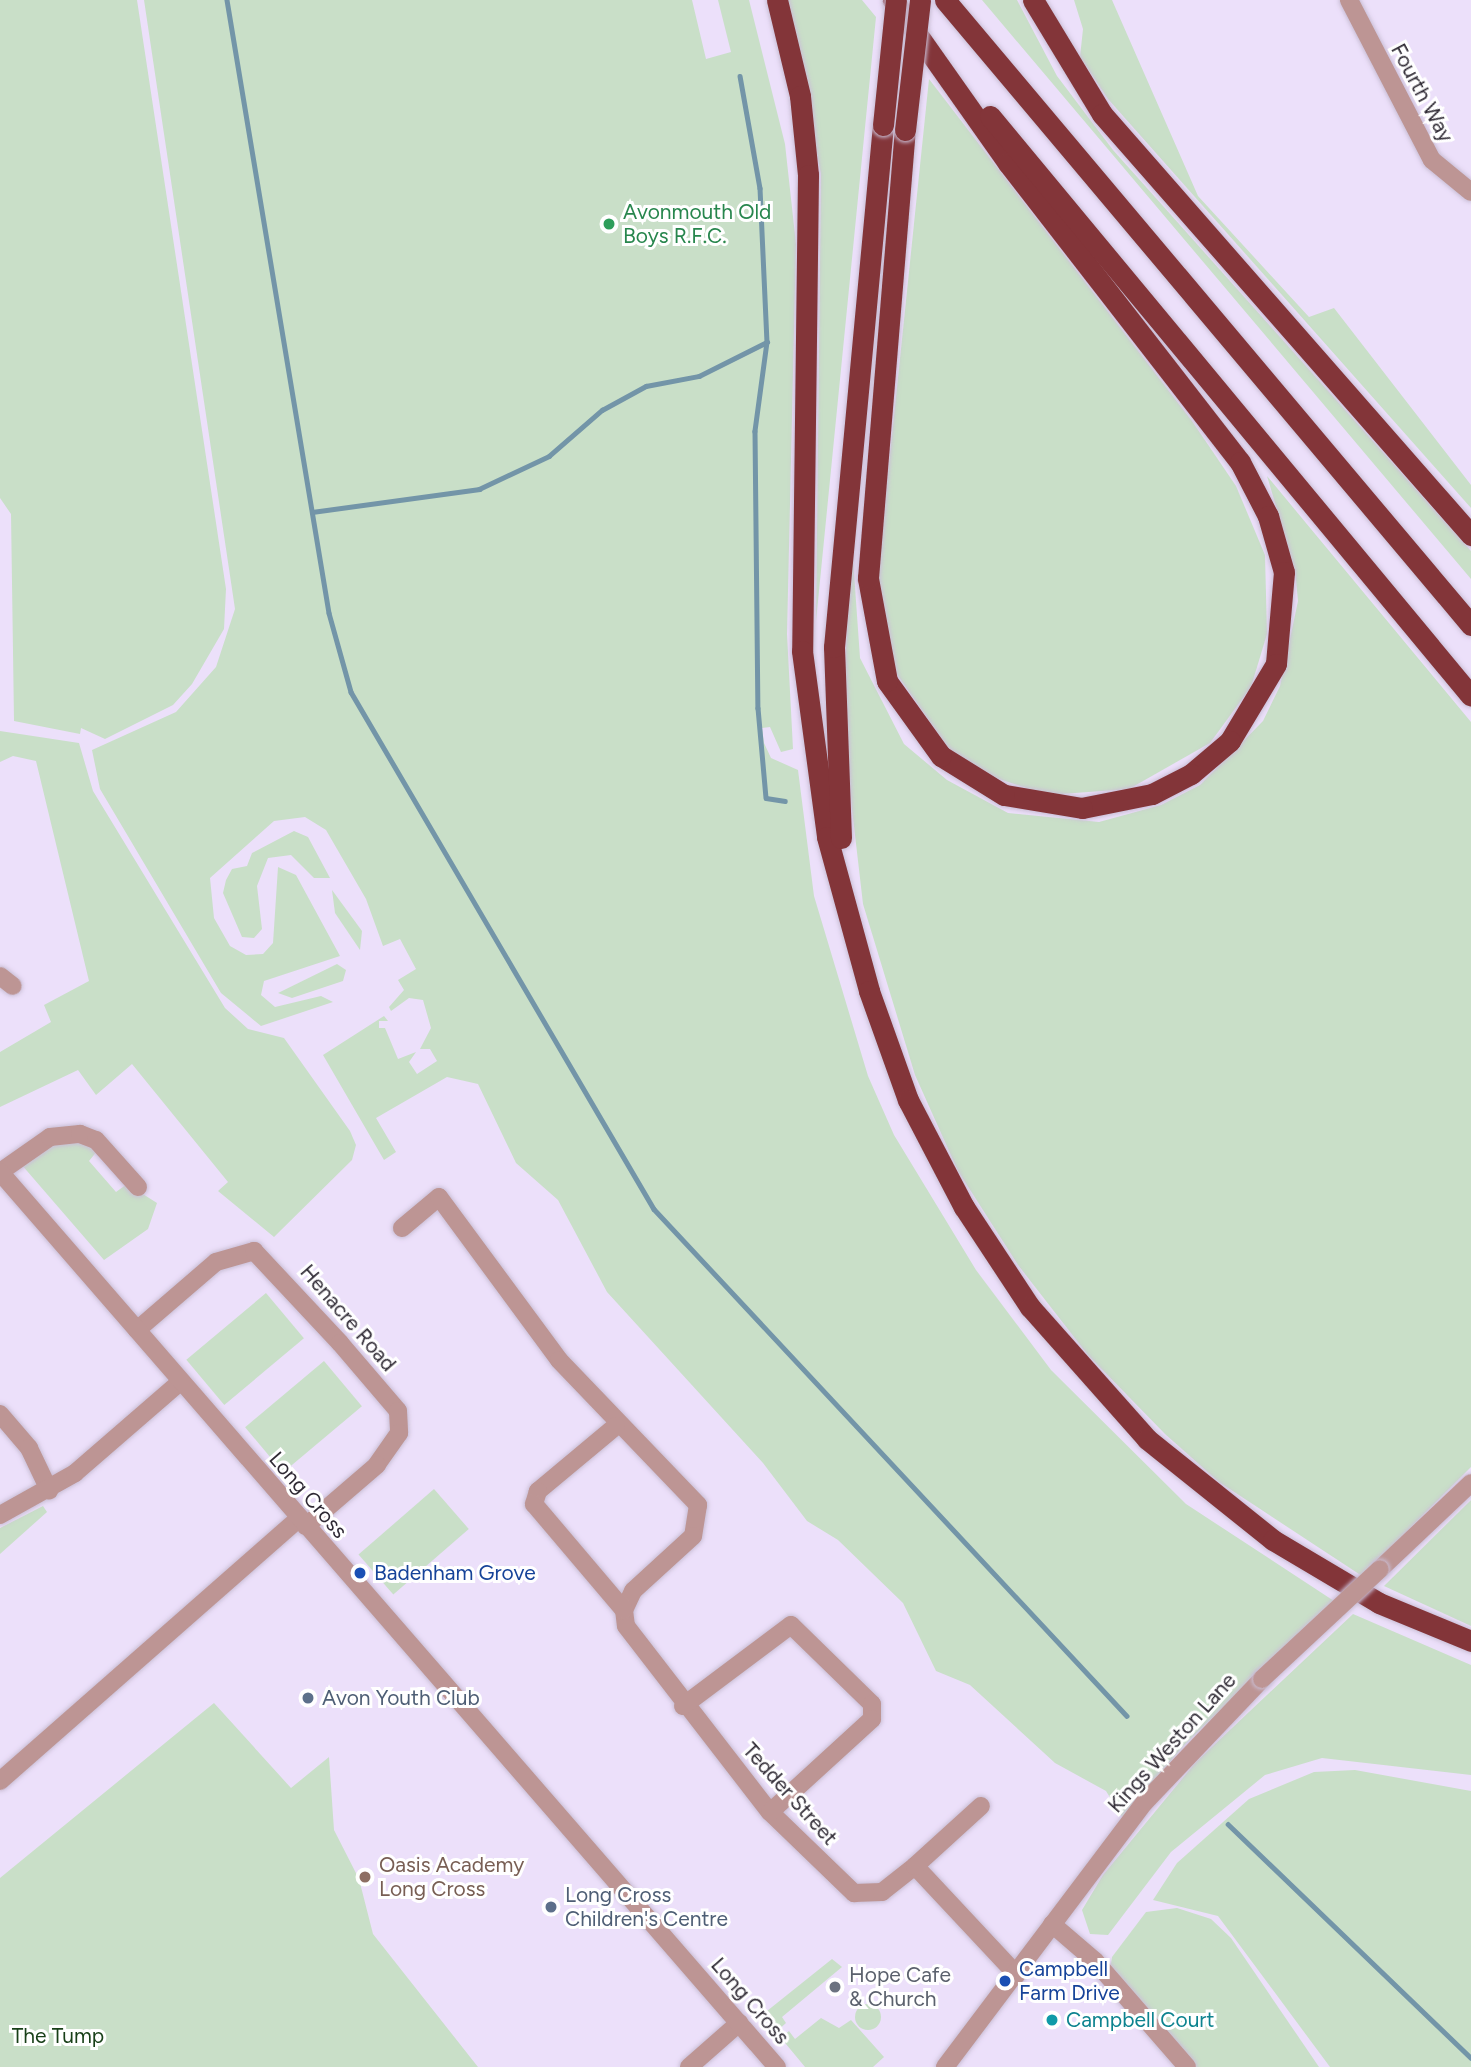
<!DOCTYPE html>
<style>
body{margin:0}
#map{position:relative;width:1471px;height:2067px;overflow:hidden;background:#ece0fa;font-family:Figtree,sans-serif}
div>[style]{position:absolute}
[style*='--x']{left:calc(var(--x)*1px);top:calc(var(--y)*1px);width:calc(var(--w)*1px);rotate:calc(var(--a)*1deg)}
.green>*{inset:0;background:#c9dfc8;transform-origin:0 0}
.round{border-radius:50%}
.stream>*{height:4.5px;margin:-2.25px;padding:0 2.25px;transform-origin:2.25px;border-radius:2.25px;background:#7395a8}
.roads{filter:drop-shadow(0 0 2px #cabfd6) drop-shadow(0 0 2px #cabfd6)}
.minor>*{height:18px;margin:-9px;padding:0 9px;transform-origin:9px;border-radius:9px;background:#bd9594}
.tertiary>*{height:18px;margin:-9px;padding:0 9px;transform-origin:9px;border-radius:9px;background:#bd9594}
.motorway>*{height:21px;margin:-10.5px;padding:0 10.5px;transform-origin:10.5px;border-radius:10.5px;background:#833539}
.bridges{filter:drop-shadow(0 0 2px #cabfd6) drop-shadow(0 0 2px #cabfd6)}
.tertiary-bridge>*{height:18px;margin:-9px;padding:0 9px;transform-origin:9px;border-radius:9px;background:#bd9594}
.motorway-bridge>*{height:21px;margin:-10.5px;padding:0 10.5px;transform-origin:10.5px;border-radius:10.5px;background:#833539}
.dots>*{width:19px;height:19px;translate:-50% -50%;box-sizing:border-box;border:4px solid #fff;border-radius:50%}
span{translate:-50% -50%;white-space:nowrap;text-align:center;line-height:1.15;-webkit-text-stroke:6px #fff;paint-order:stroke}
.street-label{font-size:21px;color:#2f2a34}
.leisure-label{font-size:21px;color:#27864d}
.left{translate:0 -50%;text-align:left}
.transit-label{font-size:21px;color:#164399}
.service-label{font-size:21px;color:#4e5e75}
.education-label{font-size:21px;color:#785e54}
.worship-label{font-size:21px;color:#5b616d}
.culture-label{font-size:21px;color:#0d838f}
.park-label{font-size:21px;color:#183f18}
</style>
<div id="map">
<div class="green">
<div style="clip-path:polygon(0 0,137px 0,226px 589px,224px 629px,192px 684px,173px 705px,105px 739px,81px 728px,80px 734px,14px 721px,11px 514px,0 498px)"></div>
<div style="clip-path:polygon(144px 0,692px 0,706px 59px,731px 52px,718px 0,749px 0,785px 144px,796px 244px,787px 634px,793px 749px,781px 752px,770px 727px,762px 728px,764px 743px,771px 758px,798px 770px,814px 896px,868px 1076px,894px 1135px,976px 1270px,1051px 1370px,1186px 1504px,1334px 1601px,1186px 1743px,1122px 1817px,1106px 1791px,1055px 1763px,970px 1685px,936px 1671px,903px 1603px,838px 1540px,807px 1521px,763px 1463px,607px 1292px,558px 1200px,516px 1163px,478px 1084px,447px 1077px,376px 1118px,396px 1152px,384px 1160px,323px 1055px,384px 1016px,388px 1021px,379px 1021px,379px 1028px,385px 1028px,398px 1059px,416px 1052px,409px 1062px,417px 1074px,437px 1061px,430px 1049px,420px 1049px,431px 1028px,423px 1000px,409px 998px,391px 1011px,389px 1007px,404px 990px,398px 980px,416px 969px,400px 939px,383px 946px,366px 899px,326px 830px,305px 817px,274px 821px,210px 878px,214px 918px,230px 946px,246px 955px,263px 954px,273px 943px,278px 867px,296px 875px,340px 956px,264px 981px,261px 995px,275px 1007px,321px 996px,333px 1002px,261px 1026px,221px 993px,100px 789px,92px 750px,176px 712px,216px 667px,235px 609px)"></div>
<div style="clip-path:polygon(787px 0,862px 0,876px 17px,816px 621px,821px 174px)"></div>
<div style="clip-path:polygon(982px 0,1017px 0,1057px 76px,1113px 150px,1471px 551px,1471px 579px)"></div>
<div style="clip-path:polygon(1074px 0,1112px 0,1198px 196px,1309px 317px,1334px 308px,1471px 485px,1471px 508px,1108px 99px,1080px 57px,1083px 29px)"></div>
<div style="clip-path:polygon(929px 79px,1192px 421px,1236px 486px,1265px 555px,1267px 634px,1251px 687px,1210px 743px,1129px 789px,1048px 795px,984px 774px,951px 752px,894px 670px,877px 580px)"></div>
<div style="clip-path:polygon(1267px 476px,1471px 722px,1471px 1467px,1362px 1576px,1219px 1482px,1165px 1434px,1088px 1355px,1018px 1265px,958px 1171px,915px 1075px,863px 904px,852px 809px,844px 695px,851px 530px,860px 658px,904px 744px,947px 780px,1008px 813px,1099px 822px,1161px 805px,1200px 785px,1263px 721px,1280px 686px,1298px 601px,1295px 570px)"></div>
<div style="clip-path:polygon(0 731px,79px 743px,93px 791px,225px 1008px,248px 1029px,284px 1038px,350px 1131px,356px 1145px,352px 1160px,274px 1237px,218px 1191px,228px 1182px,132px 1064px,96px 1095px,78px 1070px,0 1107px,0 1052px,51px 1022px,44px 1005px,89px 981px,36px 761px,13px 756px,0 762px)"></div>
<div style="clip-path:polygon(294px 831px,308px 837px,330px 878px,314px 878px,291px 855px,268px 858px,257px 886px,262px 929px,254px 938px,242px 937px,223px 893px,226px 880px,232px 869px,247px 866px,252px 853px)"></div>
<div style="clip-path:polygon(332px 890px,362px 931px,360px 950px,335px 913px)"></div>
<div style="clip-path:polygon(337px 964px,346px 970px,343px 981px,292px 998px,278px 993px)"></div>
<div style="clip-path:polygon(73px 1140px,98px 1150px,89px 1161px,116px 1192px,127px 1184px,157px 1203px,148px 1229px,104px 1260px,21px 1164px,45px 1145px)"></div>
<div style="left:266px;top:1293px;width:59px;height:104px;rotate:50deg"></div>
<div style="left:324px;top:1361px;width:59px;height:103px;rotate:50deg"></div>
<div style="left:434px;top:1489px;width:53px;height:100px;rotate:49deg"></div>
<div style="clip-path:polygon(1471px 1500px,1471px 1626px,1384px 1586px)"></div>
<div style="clip-path:polygon(43px 1506px,47px 1512px,0 1554px,0 1528px)"></div>
<div style="clip-path:polygon(1353px 1614px,1471px 1665px,1471px 1775px,1322px 1758px,1265px 1775px,1171px 1852px,1108px 1935px,1090px 1934px,1082px 1910px,1103px 1875px,1196px 1762px)"></div>
<div style="clip-path:polygon(214px 1703px,291px 1788px,329px 1757px,334px 1830px,359px 1879px,373px 1934px,478px 2067px,0 2067px,0 1878px)"></div>
<div style="clip-path:polygon(1355px 1770px,1471px 1791px,1471px 2067px,1330px 2067px,1218px 1916px,1153px 1900px,1177px 1863px,1249px 1799px,1314px 1772px)"></div>
<div style="clip-path:polygon(1177px 1908px,1211px 1919px,1231px 1938px,1319px 2067px,1196px 2067px,1110px 1970px,1112px 1957px,1146px 1912px)"></div>
<div style="clip-path:polygon(832px 1959px,842px 1967px,782px 2017px,786px 2023px,776px 2032px,762px 2015px)"></div>
<div class="round" style="left:855px;top:2004px;width:26px;height:26px"></div>
<div style="clip-path:polygon(821px 2018px,839px 2028px,851px 2020px,884px 2057px,873px 2067px,805px 2067px,781px 2038px,789px 2031px,795px 2039px)"></div>
</div>
<div class="stream">
<div style="--x:227;--y:0;--w:621;--a:80.55"></div>
<div style="--x:329;--y:613;--w:82;--a:74.4"></div>
<div style="--x:351;--y:692;--w:599;--a:59.63"></div>
<div style="--x:654;--y:1209;--w:693;--a:46.99"></div>
<div style="--x:740;--y:76;--w:114;--a:79.9"></div>
<div style="--x:760;--y:188;--w:154;--a:87.4"></div>
<div style="--x:312;--y:512;--w:169;--a:-7.8"></div>
<div style="--x:479;--y:489;--w:77;--a:-25.2"></div>
<div style="--x:549;--y:456;--w:70;--a:-41"></div>
<div style="--x:602;--y:410;--w:50;--a:-28.6"></div>
<div style="--x:646;--y:386;--w:54;--a:-10.7"></div>
<div style="--x:699;--y:376;--w:76;--a:-26.6"></div>
<div style="--x:767;--y:342;--w:90;--a:97.7"></div>
<div style="--x:755;--y:431;--w:277;--a:89.4"></div>
<div style="--x:758;--y:708;--w:90;--a:84.9"></div>
<div style="--x:766;--y:798;--w:19;--a:9"></div>
<div style="--x:1228;--y:1824;--w:337;--a:43.9"></div>
</div>
<div class="roads">
<div class="minor">
<div style="--x:1349;--y:0;--w:180;--a:62.6"></div>
<div style="--x:1432;--y:160;--w:50;--a:39.4"></div>
<div style="--x:0;--y:976;--w:16;--a:38"></div>
<div style="--x:0;--y:1172;--w:61;--a:-35"></div>
<div style="--x:50;--y:1137;--w:30;--a:-6"></div>
<div style="--x:80;--y:1134;--w:17;--a:21"></div>
<div style="--x:96;--y:1140;--w:63;--a:48.2"></div>
<div style="--x:402;--y:1228;--w:48;--a:-40"></div>
<div style="--x:439;--y:1197;--w:202;--a:53.6"></div>
<div style="--x:559;--y:1360;--w:201;--a:46.2"></div>
<div style="--x:698;--y:1505;--w:31;--a:99"></div>
<div style="--x:693;--y:1536;--w:81;--a:137.5"></div>
<div style="--x:633;--y:1591;--w:21;--a:115"></div>
<div style="--x:624;--y:1610;--w:16;--a:83"></div>
<div style="--x:626;--y:1626;--w:235;--a:52.3"></div>
<div style="--x:770;--y:1812;--w:117;--a:44"></div>
<div style="--x:854;--y:1893;--w:28;--a:-2"></div>
<div style="--x:882;--y:1892;--w:42;--a:-38.2"></div>
<div style="--x:915;--y:1866;--w:149;--a:46.9"></div>
<div style="--x:137;--y:1330;--w:104;--a:-40.7"></div>
<div style="--x:216;--y:1262;--w:40;--a:-16"></div>
<div style="--x:254;--y:1251;--w:126;--a:46.9"></div>
<div style="--x:340;--y:1343;--w:89;--a:49.5"></div>
<div style="--x:398;--y:1411;--w:22;--a:87"></div>
<div style="--x:399;--y:1433;--w:39;--a:125"></div>
<div style="--x:377;--y:1465;--w:94;--a:139.3"></div>
<div style="--x:0;--y:1414;--w:45;--a:49.5"></div>
<div style="--x:29;--y:1448;--w:47;--a:64.5"></div>
<div style="--x:616;--y:1426;--w:102;--a:140.2"></div>
<div style="--x:538;--y:1491;--w:14;--a:107"></div>
<div style="--x:534;--y:1504;--w:139;--a:49.7"></div>
<div style="--x:0;--y:1515;--w:86;--a:-29.2"></div>
<div style="--x:75;--y:1473;--w:139;--a:-40.9"></div>
<div style="--x:683;--y:1706;--w:135;--a:-36.9"></div>
<div style="--x:791;--y:1625;--w:113;--a:44.3"></div>
<div style="--x:872;--y:1704;--w:15;--a:90"></div>
<div style="--x:872;--y:1719;--w:138;--a:137.6"></div>
<div style="--x:0;--y:1781;--w:398;--a:-41.3"></div>
<div style="--x:915;--y:1866;--w:89;--a:-42.3"></div>
<div style="--x:1052;--y:1924;--w:57;--a:40.7"></div>
<div style="--x:1095;--y:1961;--w:140;--a:49"></div>
<div style="--x:689;--y:2067;--w:67;--a:-41.3"></div>
</div>
<div class="tertiary">
<div style="--x:0;--y:1172;--w:1185;--a:49.04"></div>
<div style="--x:1380;--y:1569;--w:125;--a:-43.4"></div>
<div style="--x:945;--y:2067;--w:332;--a:-53"></div>
<div style="--x:1145;--y:1802;--w:170;--a:-46.4"></div>
</div>
<div class="motorway">
<div style="--x:777;--y:0;--w:99;--a:76.5"></div>
<div style="--x:800;--y:96;--w:79;--a:84.2"></div>
<div style="--x:808;--y:175;--w:476;--a:90.7"></div>
<div style="--x:802;--y:651;--w:188;--a:82.3"></div>
<div style="--x:827;--y:837;--w:160;--a:74.7"></div>
<div style="--x:869;--y:991;--w:116;--a:70.3"></div>
<div style="--x:908;--y:1100;--w:121;--a:62.4"></div>
<div style="--x:964;--y:1207;--w:120;--a:56.6"></div>
<div style="--x:1030;--y:1307;--w:176;--a:48.4"></div>
<div style="--x:1147;--y:1439;--w:161;--a:38.7"></div>
<div style="--x:1273;--y:1540;--w:123;--a:30.7"></div>
<div style="--x:1379;--y:1603;--w:100;--a:22.4"></div>
<div style="--x:893;--y:0;--w:199;--a:54.8"></div>
<div style="--x:1008;--y:163;--w:378;--a:52.2"></div>
<div style="--x:1240;--y:462;--w:61;--a:62.6"></div>
<div style="--x:1268;--y:516;--w:58;--a:74.1"></div>
<div style="--x:1284;--y:572;--w:92;--a:95"></div>
<div style="--x:1276;--y:664;--w:90;--a:120.9"></div>
<div style="--x:1230;--y:741;--w:51;--a:139.8"></div>
<div style="--x:1191;--y:774;--w:44;--a:152.9"></div>
<div style="--x:1152;--y:794;--w:71;--a:168.7"></div>
<div style="--x:1082;--y:808;--w:79;--a:-170.5"></div>
<div style="--x:1004;--y:795;--w:74;--a:-148.2"></div>
<div style="--x:941;--y:756;--w:92;--a:-125.8"></div>
<div style="--x:887;--y:681;--w:105;--a:-100.5"></div>
<div style="--x:868;--y:578;--w:450;--a:-85.3"></div>
<div style="--x:945;--y:0;--w:817;--a:49.92"></div>
<div style="--x:1033;--y:0;--w:133;--a:58.8"></div>
<div style="--x:1102;--y:114;--w:560;--a:48.77"></div>
<div style="--x:990;--y:116;--w:753;--a:50.33"></div>
<div style="--x:841;--y:838;--w:191;--a:-92.1"></div>
<div style="--x:834;--y:647;--w:524;--a:-84.64"></div>
</div>
</div>
<div class="bridges">
<div class="tertiary-bridge">
<div style="--x:1262;--y:1679;--w:161;--a:-43"></div>
</div>
<div class="motorway-bridge">
<div style="--x:883;--y:125;--w:126;--a:-84.1"></div>
<div style="--x:905;--y:130;--w:131;--a:-83.4"></div>
</div>
</div>
<div class="dots">
<div style="left:609px;top:224px;background:#2e9e5b"></div>
<div style="left:360px;top:1573px;background:#1a4fb4"></div>
<div style="left:308px;top:1698px;background:#5c6f8a"></div>
<div style="left:365px;top:1877px;background:#8d6e63"></div>
<div style="left:551px;top:1907px;background:#5c6f8a"></div>
<div style="left:1005px;top:1981px;background:#1a4fb4"></div>
<div style="left:835px;top:1987px;background:#6b7280"></div>
<div style="left:1052px;top:2020px;background:#0f9aa8"></div>
</div>
<div class="street-label">
<span style="left:1422px;top:93px;rotate:62deg">Fourth Way</span>
<span style="left:348px;top:1318px;rotate:49deg">Henacre Road</span>
<span style="left:308px;top:1495px;rotate:49deg">Long Cross</span>
<span style="left:1172px;top:1743px;rotate:-48deg">Kings Weston Lane</span>
<span style="left:790px;top:1794px;rotate:48deg">Tedder Street</span>
<span style="left:750px;top:2001px;rotate:49deg">Long Cross</span>
</div>
<div class="leisure-label">
<span class="left" style="left:623px;top:224px">Avonmouth Old<br>Boys R.F.C.</span>
</div>
<div class="transit-label">
<span class="left" style="left:374px;top:1573px">Badenham Grove</span>
<span class="left" style="left:1019px;top:1981px">Campbell<br>Farm Drive</span>
</div>
<div class="service-label">
<span class="left" style="left:322px;top:1698px">Avon Youth Club</span>
<span class="left" style="left:565px;top:1907px">Long Cross<br>Children's Centre</span>
</div>
<div class="education-label">
<span class="left" style="left:379px;top:1877px">Oasis Academy<br>Long Cross</span>
</div>
<div class="worship-label">
<span class="left" style="left:849px;top:1987px">Hope Cafe<br>&amp; Church</span>
</div>
<div class="culture-label">
<span class="left" style="left:1066px;top:2020px">Campbell Court</span>
</div>
<div class="park-label">
<span style="left:58px;top:2036px">The Tump</span>
</div>
</div>
